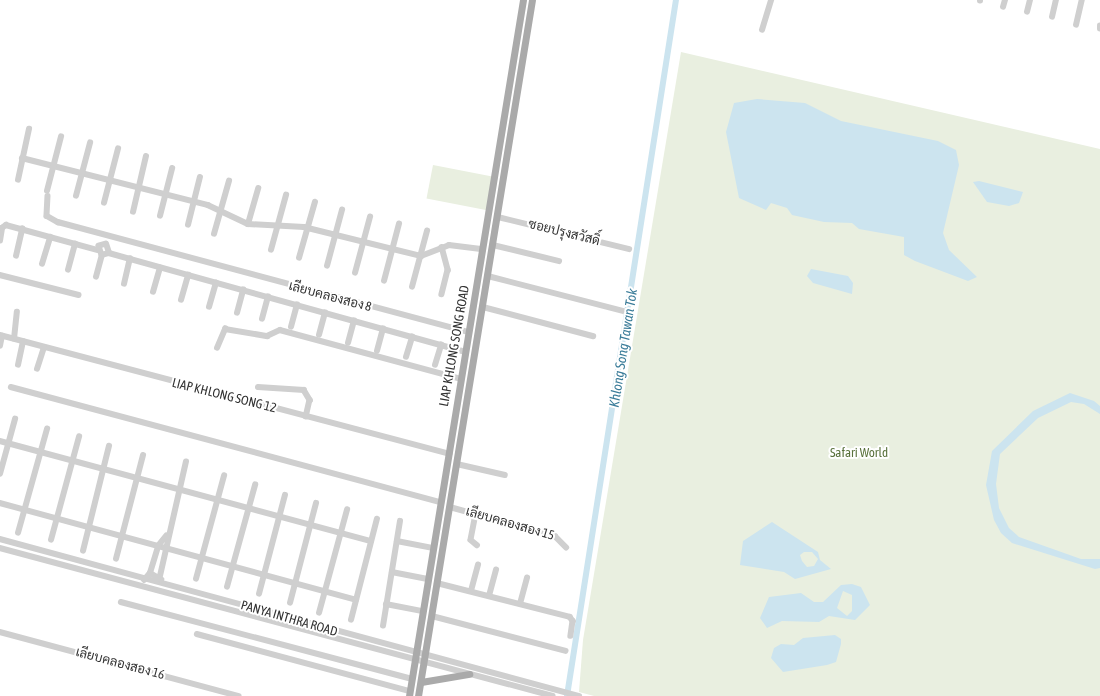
<!DOCTYPE html>
<meta charset="utf-8">
<style>
body{margin:0}
#map{position:relative;width:1100px;height:696px;overflow:hidden;background:#fff;font-family:"Asap Condensed",Sarabun,sans-serif}
div>[style]{position:absolute}
[style*='--x']{left:calc(var(--x)*1px);top:calc(var(--y)*1px);width:calc(var(--w)*1px);rotate:calc(var(--a)*1deg)}
.green>*{inset:0;background:#e9efe0;transform-origin:0 0}
.water>*{inset:0;background:#cce4ef}
.canal>*{height:5.5px;margin:-2.75px;padding:0 2.75px;transform-origin:2.75px;border-radius:2.75px;background:#cce4ef}
.minor>*{height:5.5px;margin:-2.75px;padding:0 2.75px;transform-origin:2.75px;border-radius:2.75px;background:#cfcfcf}
.major>*{height:7px;margin:-3.5px;padding:0 3.5px;transform-origin:3.5px;border-radius:3.5px;background:#aaa}
span{translate:-50% -50%;white-space:nowrap;text-align:center;line-height:1.15;-webkit-text-stroke:4px #fff;paint-order:stroke}
.street-label{font-size:13px;color:#323232}
.park-label{font-size:13px;color:#59713c}
.water-label{font-size:14px;color:#3a7c99;font-style:italic}
</style>
<div id="map">
<div class="green">
<div style="clip-path:polygon(681px 52px,1100px 149px,1100px 696px,594px 696px,579px 692px,583px 640px)"></div>
<div style="left:433px;top:165px;width:63px;height:34px;rotate:11deg"></div>
</div>
<div class="water">
<div style="clip-path:polygon(757px 99px,805px 103px,841px 121px,938px 141px,956px 150px,959px 165px,943px 233px,949px 250px,977px 277px,968px 281px,915px 261px,904px 255px,904px 237px,859px 229px,852px 223px,824px 222px,792px 215px,787px 208px,771px 203px,766px 210px,739px 198px,726px 132px,734px 103px)"></div>
<div style="clip-path:polygon(979px 181px,1023px 192px,1019px 203px,1009px 206px,987px 202px,973px 182px)"></div>
<div style="clip-path:polygon(811px 269px,848px 276px,853px 283px,852px 294px,813px 283px,807px 276px)"></div>
<div style="clip-path:polygon(1070px 393px,1094px 401px,1100px 406px,1100px 414px,1084px 404px,1071px 402px,1038px 418px,1000px 454px,996px 484px,999px 508px,1009px 528px,1019px 537px,1081px 559px,1100px 559px,1100px 568px,1095px 569px,1012px 543px,1001px 533px,994px 520px,986px 485px,992px 451px,1033px 411px)"></div>
<div style="clip-path:polygon(evenodd,772px 522px,818px 552px,820px 560px,831px 569px,795px 579px,784px 572px,740px 565px,743px 541px,772px 522px,804px 552px,812px 552px,818px 559px,814px 566px,807px 567px,802px 561px,800px 555px,804px 552px)"></div>
<div style="clip-path:polygon(evenodd,852px 584px,861px 587px,870px 605px,855px 620px,829px 616px,819px 622px,782px 621px,767px 628px,760px 618px,769px 597px,801px 593px,814px 602px,823px 602px,841px 585px,852px 584px,843px 591px,852px 595px,852px 611px,847px 616px,837px 608px,843px 591px)"></div>
<div style="clip-path:polygon(835px 635px,841px 639px,841px 644px,836px 662px,827px 665px,783px 672px,771px 658px,774px 648px,781px 644px,794px 645px,803px 638px)"></div>
</div>
<div class="canal">
<div style="--x:567;--y:696;--w:704;--a:-81.1"></div>
</div>
<div class="minor">
<div style="--x:980;--y:1;--w:1;--a:-90"></div>
<div style="--x:1003;--y:7;--w:7;--a:-74"></div>
<div style="--x:1027;--y:12;--w:12;--a:-76"></div>
<div style="--x:1052;--y:17;--w:17;--a:-77"></div>
<div style="--x:1076;--y:25;--w:26;--a:-77"></div>
<div style="--x:1100;--y:29;--w:3;--a:-90"></div>
<div style="--x:762;--y:30;--w:31;--a:-73"></div>
<div style="--x:22;--y:158;--w:192;--a:14.2"></div>
<div style="--x:208;--y:205;--w:44;--a:25.4"></div>
<div style="--x:248;--y:224;--w:56;--a:3.1"></div>
<div style="--x:304;--y:227;--w:121;--a:13.9"></div>
<div style="--x:421;--y:256;--w:30;--a:-21"></div>
<div style="--x:449;--y:245;--w:34;--a:7"></div>
<div style="--x:18;--y:180;--w:52;--a:-77.8"></div>
<div style="--x:47;--y:191;--w:56;--a:-75.5"></div>
<div style="--x:48;--y:196;--w:20;--a:93"></div>
<div style="--x:47;--y:216;--w:13;--a:29"></div>
<div style="--x:58;--y:222;--w:425;--a:15"></div>
<div style="--x:76;--y:196;--w:55;--a:-75.2"></div>
<div style="--x:104;--y:203;--w:56;--a:-75.5"></div>
<div style="--x:133;--y:212;--w:57;--a:-76.9"></div>
<div style="--x:160;--y:216;--w:49;--a:-75.7"></div>
<div style="--x:498;--y:217;--w:135;--a:13.7"></div>
<div style="--x:248;--y:224;--w:37;--a:-74"></div>
<div style="--x:188;--y:225;--w:49;--a:-76"></div>
<div style="--x:214;--y:234;--w:55;--a:-74.2"></div>
<div style="--x:0;--y:241;--w:13;--a:-81"></div>
<div style="--x:2;--y:228;--w:5;--a:-37"></div>
<div style="--x:6;--y:225;--w:95;--a:15.2"></div>
<div style="--x:493;--y:245;--w:68;--a:13.6"></div>
<div style="--x:442;--y:247;--w:24;--a:75"></div>
<div style="--x:448;--y:270;--w:25;--a:104"></div>
<div style="--x:271;--y:250;--w:57;--a:-74.7"></div>
<div style="--x:109;--y:253;--w:9;--a:-108"></div>
<div style="--x:106;--y:244;--w:7;--a:164"></div>
<div style="--x:99;--y:246;--w:9;--a:72"></div>
<div style="--x:102;--y:255;--w:7;--a:-16"></div>
<div style="--x:109;--y:253;--w:370;--a:15.5"></div>
<div style="--x:16;--y:256;--w:28;--a:-77"></div>
<div style="--x:299;--y:258;--w:58;--a:-74.1"></div>
<div style="--x:42;--y:264;--w:28;--a:-73"></div>
<div style="--x:327;--y:266;--w:58;--a:-75"></div>
<div style="--x:68;--y:270;--w:27;--a:-75"></div>
<div style="--x:355;--y:273;--w:58;--a:-75"></div>
<div style="--x:0;--y:275;--w:81;--a:14.2"></div>
<div style="--x:488;--y:276;--w:139;--a:14.5"></div>
<div style="--x:96;--y:277;--w:23;--a:-75"></div>
<div style="--x:384;--y:281;--w:59;--a:-75.3"></div>
<div style="--x:124;--y:284;--w:26;--a:-77"></div>
<div style="--x:412;--y:287;--w:58;--a:-75"></div>
<div style="--x:153;--y:292;--w:25;--a:-74"></div>
<div style="--x:181;--y:300;--w:26;--a:-74"></div>
<div style="--x:209;--y:307;--w:25;--a:-74"></div>
<div style="--x:483;--y:307;--w:114;--a:14.8"></div>
<div style="--x:237;--y:313;--w:24;--a:-75"></div>
<div style="--x:262;--y:319;--w:23;--a:-75"></div>
<div style="--x:291;--y:327;--w:23;--a:-75"></div>
<div style="--x:0;--y:335;--w:465;--a:14.8"></div>
<div style="--x:319;--y:335;--w:23;--a:-75"></div>
<div style="--x:14;--y:339;--w:27;--a:-84"></div>
<div style="--x:348;--y:343;--w:23;--a:-75"></div>
<div style="--x:0;--y:346;--w:10;--a:-79"></div>
<div style="--x:217;--y:348;--w:21;--a:-67"></div>
<div style="--x:225;--y:329;--w:43;--a:9.5"></div>
<div style="--x:267;--y:336;--w:14;--a:-25"></div>
<div style="--x:280;--y:330;--w:188;--a:15.1"></div>
<div style="--x:377;--y:351;--w:23;--a:-75"></div>
<div style="--x:406;--y:357;--w:21;--a:-73"></div>
<div style="--x:18;--y:365;--w:24;--a:-78"></div>
<div style="--x:435;--y:365;--w:21;--a:-73"></div>
<div style="--x:37;--y:369;--w:22;--a:-72"></div>
<div style="--x:11;--y:387;--w:445;--a:15"></div>
<div style="--x:258;--y:387;--w:46;--a:3.7"></div>
<div style="--x:304;--y:390;--w:12;--a:59"></div>
<div style="--x:310;--y:400;--w:17;--a:103"></div>
<div style="--x:0;--y:441;--w:384;--a:15.1"></div>
<div style="--x:457;--y:464;--w:49;--a:12.9"></div>
<div style="--x:0;--y:474;--w:57;--a:-74.7"></div>
<div style="--x:0;--y:503;--w:369;--a:15.2"></div>
<div style="--x:450;--y:507;--w:109;--a:15.4"></div>
<div style="--x:555;--y:536;--w:16;--a:45"></div>
<div style="--x:476;--y:514;--w:26;--a:101"></div>
<div style="--x:471;--y:540;--w:8;--a:40"></div>
<div style="--x:18;--y:533;--w:108;--a:-74.4"></div>
<div style="--x:0;--y:539;--w:600;--a:15.17"></div>
<div style="--x:51;--y:540;--w:107;--a:-74.8"></div>
<div style="--x:397;--y:541;--w:37;--a:11"></div>
<div style="--x:0;--y:548;--w:572;--a:14.98"></div>
<div style="--x:83;--y:551;--w:108;--a:-76.1"></div>
<div style="--x:116;--y:559;--w:107;--a:-75.4"></div>
<div style="--x:392;--y:572;--w:36;--a:11"></div>
<div style="--x:150;--y:573;--w:28;--a:-73"></div>
<div style="--x:158;--y:546;--w:13;--a:-51"></div>
<div style="--x:160;--y:576;--w:117;--a:-77.2"></div>
<div style="--x:196;--y:579;--w:107;--a:-74.8"></div>
<div style="--x:144;--y:580;--w:9;--a:-49"></div>
<div style="--x:150;--y:573;--w:13;--a:29"></div>
<div style="--x:437;--y:583;--w:137;--a:14.3"></div>
<div style="--x:570;--y:617;--w:5;--a:53"></div>
<div style="--x:573;--y:621;--w:15;--a:98"></div>
<div style="--x:227;--y:587;--w:106;--a:-74.6"></div>
<div style="--x:471;--y:591;--w:27;--a:-75"></div>
<div style="--x:259;--y:594;--w:102;--a:-75.3"></div>
<div style="--x:489;--y:596;--w:27;--a:-75"></div>
<div style="--x:121;--y:602;--w:301;--a:14.8"></div>
<div style="--x:290;--y:603;--w:103;--a:-75.4"></div>
<div style="--x:386;--y:604;--w:37;--a:11"></div>
<div style="--x:520;--y:604;--w:27;--a:-75"></div>
<div style="--x:319;--y:613;--w:107;--a:-74.8"></div>
<div style="--x:432;--y:616;--w:138;--a:14.6"></div>
<div style="--x:351;--y:620;--w:104;--a:-75.6"></div>
<div style="--x:383;--y:626;--w:106;--a:-80.8"></div>
<div style="--x:0;--y:632;--w:247;--a:15"></div>
<div style="--x:197;--y:634;--w:220;--a:15"></div>
</div>
<div class="major">
<div style="--x:421;--y:682;--w:49;--a:-9.5"></div>
<div style="--x:409;--y:696;--w:705;--a:-80.7"></div>
<div style="--x:418;--y:696;--w:705;--a:-80.7"></div>
</div>
<div class="street-label">
<span style="left:564px;top:233px;rotate:14deg">ซอยปรุงสวัสดิ์</span>
<span style="left:330px;top:297px;rotate:15deg">เลียบคลองสอง 8</span>
<span style="left:455px;top:346px;rotate:-80deg">LIAP KHLONG SONG ROAD</span>
<span style="left:224px;top:396px;rotate:14deg">LIAP KHLONG SONG 12</span>
<span style="left:510px;top:524px;rotate:16deg">เลียบคลองสอง 15</span>
<span style="left:289px;top:619px;rotate:16deg">PANYA INTHRA ROAD</span>
<span style="left:120px;top:664px;rotate:15deg">เลียบคลองสอง 16</span>
</div>
<div class="park-label">
<span style="left:859px;top:453px">Safari World</span>
</div>
<div class="water-label">
<span style="left:623px;top:348px;rotate:-81deg">Khlong Song Tawan Tok</span>
</div>
</div>
